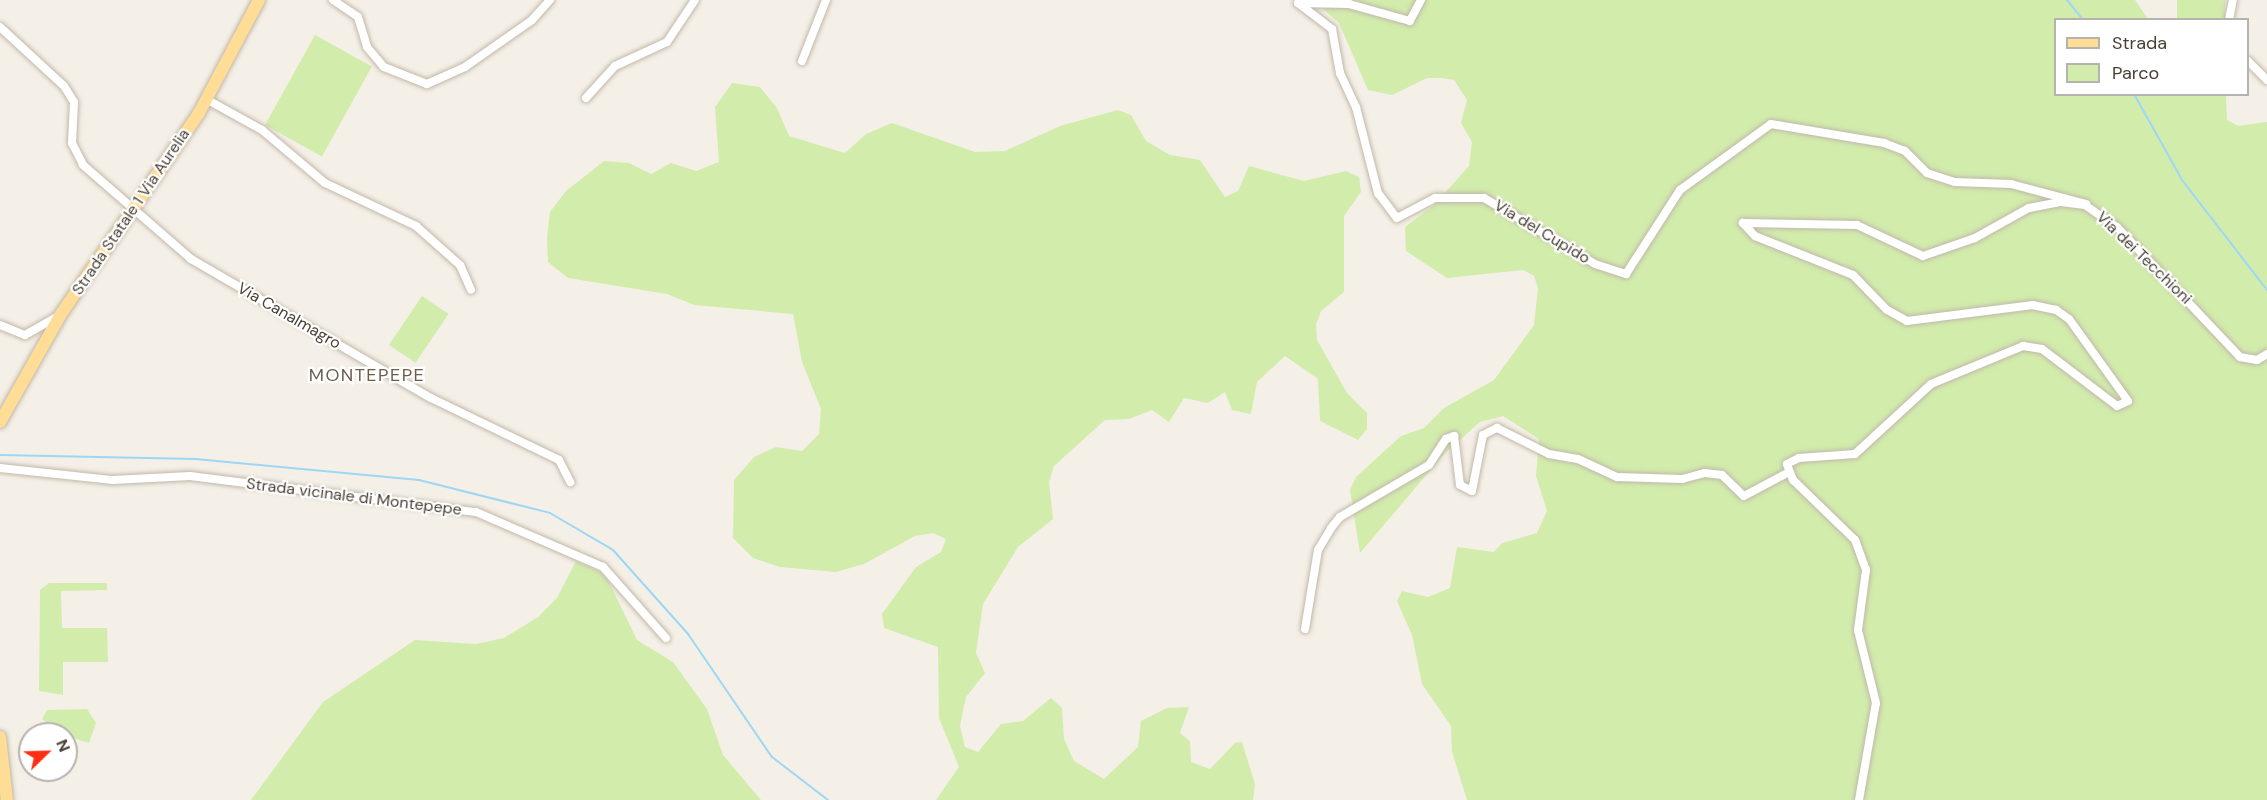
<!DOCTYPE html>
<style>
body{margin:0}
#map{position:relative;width:2267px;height:800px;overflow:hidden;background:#f5f0e7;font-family:"DM Sans",sans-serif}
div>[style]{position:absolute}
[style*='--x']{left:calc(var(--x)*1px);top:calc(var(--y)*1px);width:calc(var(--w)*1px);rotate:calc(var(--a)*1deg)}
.green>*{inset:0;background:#d2ecac;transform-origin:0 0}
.stream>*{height:2px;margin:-1px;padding:0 1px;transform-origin:1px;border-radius:1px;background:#9ed6f6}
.roads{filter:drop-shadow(0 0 2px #c1b8a9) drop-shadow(0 0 2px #c1b8a9)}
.street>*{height:8px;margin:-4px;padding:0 4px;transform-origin:4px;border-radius:4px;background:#fff}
.primary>*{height:12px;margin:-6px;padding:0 6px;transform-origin:6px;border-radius:6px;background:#ffdd96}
span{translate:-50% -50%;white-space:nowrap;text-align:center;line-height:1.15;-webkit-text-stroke:4.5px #fff;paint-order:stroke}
.street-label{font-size:16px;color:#494035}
.neighbourhood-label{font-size:18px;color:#6c5e4b;letter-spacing:1.5px}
.legend{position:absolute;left:2054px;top:18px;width:195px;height:78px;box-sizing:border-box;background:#fff;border:2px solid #b6b3ae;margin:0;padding:8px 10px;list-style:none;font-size:18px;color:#494035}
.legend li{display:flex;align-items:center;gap:12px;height:30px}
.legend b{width:30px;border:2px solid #b6b3ae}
.north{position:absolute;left:18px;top:722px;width:60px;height:60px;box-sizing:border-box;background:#fff;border:2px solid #b6b3ae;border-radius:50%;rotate:67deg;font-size:16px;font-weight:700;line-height:24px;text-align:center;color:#494035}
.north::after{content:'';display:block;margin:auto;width:21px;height:27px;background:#ff2e14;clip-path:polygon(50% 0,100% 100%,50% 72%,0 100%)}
</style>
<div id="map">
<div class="green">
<div style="clip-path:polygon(1313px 0,2135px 0,2148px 19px,2056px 20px,2056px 94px,2226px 95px,2227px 120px,2238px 126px,2267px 122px,2267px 800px,1467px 800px,1452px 752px,1451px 726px,1422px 684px,1412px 635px,1397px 601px,1402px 591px,1428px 597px,1450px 588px,1457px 547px,1494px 552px,1502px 543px,1537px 533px,1547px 511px,1536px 476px,1539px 439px,1503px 416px,1480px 422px,1445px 453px,1360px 553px,1350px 490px,1356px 477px,1401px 436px,1424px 428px,1444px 408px,1494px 380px,1534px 325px,1538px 288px,1534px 276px,1523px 270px,1447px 278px,1406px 251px,1405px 227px,1434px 205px,1469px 166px,1472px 142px,1461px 123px,1467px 100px,1454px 80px,1441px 78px,1427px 78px,1392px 95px,1368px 90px,1339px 23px)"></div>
<div style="left:2177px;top:0;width:48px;height:20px"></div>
<div style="left:315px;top:35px;width:65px;height:103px;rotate:29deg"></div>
<div style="clip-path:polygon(732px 83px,760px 87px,777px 108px,789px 136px,845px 153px,866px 134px,892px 123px,975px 152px,1005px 151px,1060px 126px,1118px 110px,1131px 115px,1146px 141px,1170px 155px,1200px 160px,1225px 197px,1238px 191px,1249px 166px,1304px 181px,1346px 171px,1359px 177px,1361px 192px,1344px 216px,1344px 292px,1321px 311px,1316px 325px,1317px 340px,1347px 393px,1367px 413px,1367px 429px,1358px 440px,1320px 421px,1318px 379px,1285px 356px,1257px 382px,1251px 414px,1232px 410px,1225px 392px,1208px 403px,1184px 398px,1169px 422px,1152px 410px,1129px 419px,1105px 420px,1054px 466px,1049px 482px,1053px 519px,1018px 547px,983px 604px,976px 653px,985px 673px,966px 697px,960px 726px,965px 747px,978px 752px,1001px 724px,1023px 721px,1051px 698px,1062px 708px,1064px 739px,1074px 761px,1104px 779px,1138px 747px,1141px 721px,1167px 708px,1189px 707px,1180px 733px,1190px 741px,1191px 762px,1210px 769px,1235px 743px,1242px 742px,1255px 784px,1253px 800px,936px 800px,959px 767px,939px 718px,938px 647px,884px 628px,882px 614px,916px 567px,941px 552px,946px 539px,933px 533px,915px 536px,864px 564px,836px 572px,780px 567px,753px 558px,733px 538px,734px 480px,754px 457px,776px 447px,802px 451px,819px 434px,821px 409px,802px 362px,793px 314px,694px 305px,667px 294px,568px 278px,548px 262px,547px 237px,550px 212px,566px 191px,604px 161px,629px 163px,651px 174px,671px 163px,696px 171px,719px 162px,715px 107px)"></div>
<div style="left:422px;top:296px;width:32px;height:59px;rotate:34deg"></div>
<div style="clip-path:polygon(576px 561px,605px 574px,637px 640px,673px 662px,707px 709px,723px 755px,761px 800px,251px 800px,323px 702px,415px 640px,476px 644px,504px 638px,538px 617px,557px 598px)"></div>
<div style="clip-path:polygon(49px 583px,107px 583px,107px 590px,61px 591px,62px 628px,107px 628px,108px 662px,63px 662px,63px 695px,39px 691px,40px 590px)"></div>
<div style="clip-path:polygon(87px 709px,96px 723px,89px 743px,61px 734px,42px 719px,47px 710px)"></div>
</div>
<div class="stream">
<div style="--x:2067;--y:0;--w:26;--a:51"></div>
<div style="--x:2134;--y:94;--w:98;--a:60.8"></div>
<div style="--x:2182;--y:180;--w:139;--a:52.3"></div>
<div style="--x:0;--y:455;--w:196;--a:1.2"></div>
<div style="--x:196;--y:459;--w:224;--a:5.4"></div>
<div style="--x:419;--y:480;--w:135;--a:14.1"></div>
<div style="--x:550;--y:513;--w:73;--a:30.4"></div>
<div style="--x:613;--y:550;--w:113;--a:48.2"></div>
<div style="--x:688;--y:634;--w:149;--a:55.7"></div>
<div style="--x:772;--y:757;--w:71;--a:37.5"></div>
</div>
<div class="roads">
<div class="street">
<div style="--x:333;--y:0;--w:30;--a:34"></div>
<div style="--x:358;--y:17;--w:31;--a:73"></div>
<div style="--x:367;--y:47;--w:26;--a:50"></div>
<div style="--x:384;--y:67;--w:46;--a:21.6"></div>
<div style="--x:427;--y:84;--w:42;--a:-24.1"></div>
<div style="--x:465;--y:67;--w:82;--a:-35"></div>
<div style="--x:532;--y:20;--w:27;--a:-48"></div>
<div style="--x:1421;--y:0;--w:24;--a:118"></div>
<div style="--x:1410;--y:21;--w:63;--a:-164.4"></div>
<div style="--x:1349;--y:4;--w:51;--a:-178.9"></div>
<div style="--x:1298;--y:3;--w:43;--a:37.4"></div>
<div style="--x:1332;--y:29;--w:45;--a:79.7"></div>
<div style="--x:1340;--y:73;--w:38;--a:65"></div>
<div style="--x:1356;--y:107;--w:89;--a:75.7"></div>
<div style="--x:1378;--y:193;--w:31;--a:53"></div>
<div style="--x:1397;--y:218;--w:43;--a:-27.8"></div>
<div style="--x:1435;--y:198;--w:49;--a:0"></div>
<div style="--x:1484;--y:198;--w:129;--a:30.7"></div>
<div style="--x:1595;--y:264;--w:33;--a:18"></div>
<div style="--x:1626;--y:274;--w:100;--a:-57.3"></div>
<div style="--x:1680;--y:190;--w:112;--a:-36"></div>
<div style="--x:1771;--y:124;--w:115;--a:9.5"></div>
<div style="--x:1884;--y:143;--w:22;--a:21"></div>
<div style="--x:1905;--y:151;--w:31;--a:45"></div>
<div style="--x:1927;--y:173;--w:29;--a:18"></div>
<div style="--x:1955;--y:182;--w:56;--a:2"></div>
<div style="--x:2011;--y:184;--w:78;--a:14.9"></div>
<div style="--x:2229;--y:20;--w:20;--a:-79"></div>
<div style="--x:0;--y:27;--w:87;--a:42.7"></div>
<div style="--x:64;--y:86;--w:19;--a:58"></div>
<div style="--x:74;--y:102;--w:41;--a:92.8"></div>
<div style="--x:72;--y:143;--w:25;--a:63"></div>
<div style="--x:83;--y:165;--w:143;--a:41"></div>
<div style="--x:191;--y:259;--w:277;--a:30.1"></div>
<div style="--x:431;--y:398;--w:142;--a:25.8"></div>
<div style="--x:559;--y:460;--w:25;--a:63"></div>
<div style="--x:802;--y:61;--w:66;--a:-68.5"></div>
<div style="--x:2248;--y:61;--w:27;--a:45"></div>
<div style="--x:586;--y:98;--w:43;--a:-47.8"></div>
<div style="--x:615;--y:66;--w:57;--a:-24.8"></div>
<div style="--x:667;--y:42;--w:50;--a:-56.3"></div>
<div style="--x:206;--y:99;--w:64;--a:29"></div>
<div style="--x:262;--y:130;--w:82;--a:40.1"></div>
<div style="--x:325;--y:183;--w:101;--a:25.3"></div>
<div style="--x:416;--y:226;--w:59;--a:41.6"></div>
<div style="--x:460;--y:265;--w:27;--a:66"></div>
<div style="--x:0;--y:325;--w:27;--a:22"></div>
<div style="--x:25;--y:335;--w:40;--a:-29.7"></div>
<div style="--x:0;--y:468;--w:114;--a:6.1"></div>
<div style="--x:113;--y:480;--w:77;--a:-3"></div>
<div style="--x:190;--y:476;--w:288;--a:7.2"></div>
<div style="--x:476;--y:512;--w:138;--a:23.4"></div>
<div style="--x:603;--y:567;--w:95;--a:48.4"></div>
<div style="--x:1305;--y:629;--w:80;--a:-80.7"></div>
<div style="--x:1318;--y:550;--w:26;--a:-59"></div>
<div style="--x:1331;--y:528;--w:14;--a:-51"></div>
<div style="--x:1340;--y:517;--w:103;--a:-30.3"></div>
<div style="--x:1429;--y:465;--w:31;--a:-57"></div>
<div style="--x:1446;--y:439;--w:9;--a:-21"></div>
<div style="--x:1454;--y:436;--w:49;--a:83"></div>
<div style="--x:1460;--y:485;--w:13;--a:27"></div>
<div style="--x:1472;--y:491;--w:57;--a:-78.9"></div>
<div style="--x:1483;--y:435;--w:16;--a:-27"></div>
<div style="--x:1497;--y:428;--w:58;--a:26.6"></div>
<div style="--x:1549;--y:454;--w:29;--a:10"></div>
<div style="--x:1578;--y:459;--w:43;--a:24.8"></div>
<div style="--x:1617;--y:477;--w:65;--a:1.8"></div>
<div style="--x:1682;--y:479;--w:24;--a:-15"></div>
<div style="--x:1705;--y:473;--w:17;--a:7"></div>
<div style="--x:1722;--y:475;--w:30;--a:44"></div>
<div style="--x:1744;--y:496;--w:49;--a:-28.1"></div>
<div style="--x:1859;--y:800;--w:98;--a:-80.1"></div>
<div style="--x:1876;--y:703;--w:75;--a:-103.9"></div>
<div style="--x:1858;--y:630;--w:61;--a:-82.4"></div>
<div style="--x:1866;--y:570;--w:32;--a:-110"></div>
<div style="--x:1855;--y:540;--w:86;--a:-135.9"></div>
<div style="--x:1793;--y:480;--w:17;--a:-111"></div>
<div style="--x:1787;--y:464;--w:13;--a:-27"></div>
<div style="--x:1799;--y:458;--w:56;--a:-4.1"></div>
<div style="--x:1855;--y:454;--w:103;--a:-42.6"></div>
<div style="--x:1931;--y:384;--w:100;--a:-22.4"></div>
<div style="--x:2023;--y:346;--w:19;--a:9"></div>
<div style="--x:2042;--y:349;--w:94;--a:37.2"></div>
<div style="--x:2117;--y:406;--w:12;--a:-24"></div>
<div style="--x:2128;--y:401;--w:101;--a:-125.7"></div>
<div style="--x:2069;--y:319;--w:16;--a:-145"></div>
<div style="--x:2056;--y:310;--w:24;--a:-168"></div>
<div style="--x:2033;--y:305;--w:127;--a:172.8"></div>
<div style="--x:1907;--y:321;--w:23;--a:-151"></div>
<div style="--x:1887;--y:310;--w:49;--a:-134.2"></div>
<div style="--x:1853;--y:275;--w:105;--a:-158.3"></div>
<div style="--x:1755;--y:236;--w:18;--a:-133"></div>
<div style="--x:1743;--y:223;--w:114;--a:1"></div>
<div style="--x:1857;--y:225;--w:73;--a:25.2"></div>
<div style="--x:1923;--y:256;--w:55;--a:-19.1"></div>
<div style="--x:1975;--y:238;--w:62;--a:-29.1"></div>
<div style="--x:2029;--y:208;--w:33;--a:-11"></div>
<div style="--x:2061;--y:202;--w:24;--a:7"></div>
<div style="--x:2085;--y:205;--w:39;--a:35"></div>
<div style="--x:2117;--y:227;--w:179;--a:46.6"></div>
<div style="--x:2240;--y:357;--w:17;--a:10"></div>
<div style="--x:2257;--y:360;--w:12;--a:-31"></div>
</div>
<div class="primary">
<div style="--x:0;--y:422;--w:124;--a:-60.5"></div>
<div style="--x:61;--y:314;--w:244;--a:-55.5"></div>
<div style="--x:199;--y:113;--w:128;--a:-62"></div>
<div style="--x:0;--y:737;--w:63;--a:83.7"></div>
</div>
</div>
<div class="street-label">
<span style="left:131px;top:212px;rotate:-56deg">Strada Statale 1 Via Aurelia</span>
<span style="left:1542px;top:232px;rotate:31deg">Via del Cupido</span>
<span style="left:2144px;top:258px;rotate:44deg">Via dei Tecchioni</span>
<span style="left:289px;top:316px;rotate:30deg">Via Canalmagro</span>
<span style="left:354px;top:497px;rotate:7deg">Strada vicinale di Montepepe</span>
</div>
<div class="neighbourhood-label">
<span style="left:367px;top:375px">MONTEPEPE</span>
</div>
<ul class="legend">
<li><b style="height:8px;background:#ffdd96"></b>Strada</li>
<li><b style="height:16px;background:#d2ecac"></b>Parco</li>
</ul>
<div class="north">N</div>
</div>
